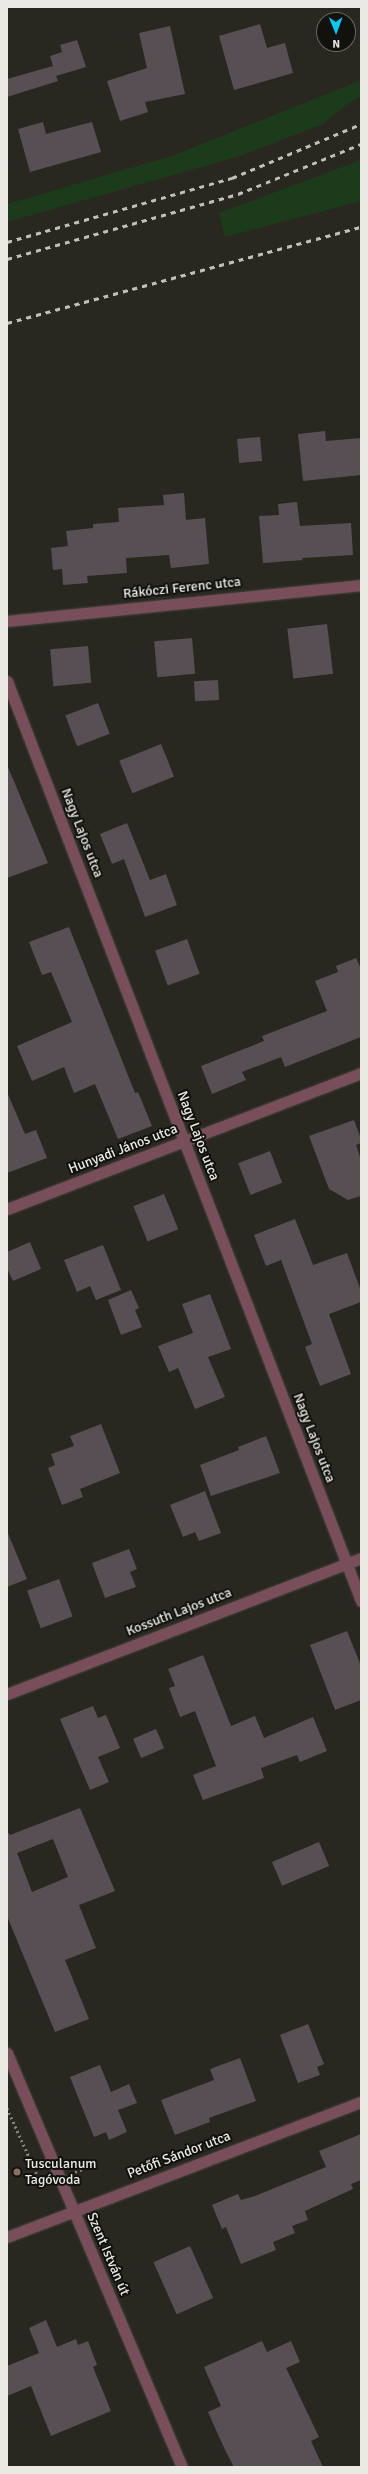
<!DOCTYPE html>
<meta charset="utf-8">
<style>
body{margin:0}
#map{position:relative;width:368px;height:2474px;overflow:hidden;background:#292820;font-family:Signika,sans-serif}
div>[style]{position:absolute}
[style*='--x']{left:calc(var(--x)*1px);top:calc(var(--y)*1px);width:calc(var(--w)*1px);rotate:calc(var(--a)*1deg)}
.green>*{inset:0;background:#1c3b1a}
.building>*{inset:0;background:#584f54;transform-origin:0 0}
.path>*{height:2.5px;margin-top:-1.25px;transform-origin:0;background:repeating-linear-gradient(90deg,#84837d 0 2px,transparent 0 5px)}
.roads{filter:drop-shadow(0 0 1px #44433b) drop-shadow(0 0 1px #44433b)}
.minor>*{height:11px;margin:-5.5px;padding:0 5.5px;transform-origin:5.5px;border-radius:5.5px;background:#784e5a}
.tertiary>*{height:11px;margin:-5.5px;padding:0 5.5px;transform-origin:5.5px;border-radius:5.5px;background:#784e5a}
.rail>*{height:3px;margin-top:-1.5px;transform-origin:0;background:repeating-linear-gradient(90deg,#c0bfb9 0 5px,transparent 0 10px)}
.dots>*{width:11px;height:11px;translate:-50% -50%;box-sizing:border-box;border:2px solid #11110d;border-radius:50%}
span{translate:-50% -50%;white-space:nowrap;text-align:center;line-height:1.15;-webkit-text-stroke:4px #11110d;paint-order:stroke}
.street-label{font-size:14px;color:#eae9e4}
.poi-label{font-size:14px;color:#eae9e4}
.left{translate:0 -50%;text-align:left}
.frame{position:absolute;inset:0;border:8px solid #eae9e4;pointer-events:none}
.north{position:absolute;left:316px;top:12px;width:40px;height:40px;box-sizing:border-box;background:#11110d;border:1px solid #686763;border-radius:50%;rotate:179deg;font-size:11px;font-weight:700;line-height:16px;text-align:center;color:#eae9e4}
.north::after{content:'';display:block;margin:auto;width:14px;height:18px;background:#05cbf9;clip-path:polygon(50% 0,100% 100%,50% 72%,0 100%)}
</style>
<div id="map">
<div class="green">
<div style="clip-path:polygon(361px 80px,361px 96px,347px 104px,323px 124px,243px 155px,7px 222px,7px 204px,172px 156px)"></div>
<div style="clip-path:polygon(361px 160px,361px 201px,225px 237px,219px 213px)"></div>
</div>
<div class="building">
<div style="clip-path:polygon(260px 24px,267px 48px,285px 43px,293px 73px,234px 90px,219px 36px)"></div>
<div style="clip-path:polygon(170px 26px,185px 94px,145px 102px,148px 112px,120px 121px,107px 81px,147px 68px,139px 33px)"></div>
<div style="clip-path:polygon(77px 40px,86px 67px,56px 76px,58px 81px,7px 97px,7px 79px,53px 66px,50px 56px,62px 52px,60px 45px)"></div>
<div style="clip-path:polygon(43px 122px,46px 134px,92px 122px,101px 152px,30px 172px,18px 129px)"></div>
<div style="clip-path:polygon(325px 431px,326px 441px,361px 438px,361px 475px,303px 481px,298px 434px)"></div>
<div style="left:260px;top:437px;width:24px;height:23px;rotate:85deg"></div>
<div style="clip-path:polygon(184px 493px,186px 520px,205px 518px,209px 564px,171px 568px,169px 555px,126px 558px,127px 573px,87px 576px,88px 583px,63px 585px,62px 569px,53px 570px,51px 548px,68px 546px,66px 531px,93px 528px,93px 524px,119px 522px,118px 508px,164px 505px,163px 495px)"></div>
<div style="clip-path:polygon(297px 502px,300px 526px,351px 523px,353px 555px,302px 558px,303px 560px,263px 563px,259px 516px,279px 515px,278px 504px)"></div>
<div style="left:327px;top:624px;width:50px;height:40px;rotate:83deg"></div>
<div style="left:192px;top:638px;width:36px;height:38px;rotate:85deg"></div>
<div style="left:88px;top:646px;width:37px;height:38px;rotate:85deg"></div>
<div style="left:218px;top:680px;width:20px;height:24px;rotate:87deg"></div>
<div style="left:98px;top:703px;width:33px;height:35px;rotate:69deg"></div>
<div style="left:161px;top:744px;width:35px;height:45px;rotate:68deg"></div>
<div style="clip-path:polygon(8px 767px,48px 863px,7px 878px,7px 768px)"></div>
<div style="clip-path:polygon(127px 823px,150px 880px,166px 874px,177px 905px,145px 917px,124px 859px,112px 864px,100px 834px)"></div>
<div style="clip-path:polygon(69px 927px,135px 1093px,138px 1092px,152px 1126px,118px 1139px,95px 1084px,74px 1093px,64px 1067px,32px 1081px,17px 1046px,72px 1022px,51px 972px,42px 975px,29px 942px)"></div>
<div style="left:187px;top:939px;width:37px;height:34px;rotate:70deg"></div>
<div style="clip-path:polygon(356px 958px,361px 969px,361px 1037px,285px 1067px,281px 1057px,242px 1072px,246px 1080px,212px 1094px,201px 1066px,264px 1041px,262px 1036px,327px 1011px,315px 981px,338px 972px,336px 966px)"></div>
<div style="clip-path:polygon(7px 1092px,25px 1134px,36px 1130px,47px 1158px,7px 1173px)"></div>
<div style="clip-path:polygon(354px 1120px,361px 1139px,361px 1143px,356px 1145px,361px 1160px,361px 1196px,348px 1200px,329px 1189px,309px 1136px)"></div>
<div style="left:270px;top:1151px;width:34px;height:34px;rotate:69deg"></div>
<div style="left:164px;top:1194px;width:38px;height:33px;rotate:68deg"></div>
<div style="clip-path:polygon(295px 1219px,313px 1265px,347px 1253px,361px 1291px,361px 1302px,329px 1314px,351px 1374px,320px 1386px,305px 1347px,312px 1344px,281px 1260px,266px 1266px,254px 1235px)"></div>
<div style="clip-path:polygon(30px 1242px,41px 1269px,13px 1281px,7px 1268px,7px 1252px)"></div>
<div style="clip-path:polygon(103px 1245px,121px 1290px,96px 1300px,90px 1286px,77px 1292px,64px 1260px)"></div>
<div style="clip-path:polygon(131px 1290px,139px 1308px,135px 1310px,142px 1327px,121px 1335px,108px 1300px)"></div>
<div style="clip-path:polygon(210px 1294px,231px 1349px,208px 1357px,225px 1397px,195px 1409px,178px 1368px,169px 1372px,158px 1346px,193px 1333px,182px 1304px)"></div>
<div style="clip-path:polygon(101px 1424px,120px 1473px,80px 1489px,83px 1497px,62px 1505px,48px 1468px,55px 1465px,51px 1454px,74px 1446px,70px 1436px)"></div>
<div style="clip-path:polygon(266px 1436px,280px 1473px,211px 1496px,200px 1465px,239px 1450px,238px 1447px)"></div>
<div style="clip-path:polygon(205px 1491px,221px 1533px,199px 1541px,195px 1532px,183px 1537px,170px 1505px)"></div>
<div style="clip-path:polygon(7px 1531px,27px 1579px,7px 1587px)"></div>
<div style="clip-path:polygon(129px 1549px,137px 1569px,130px 1572px,136px 1587px,105px 1598px,92px 1563px)"></div>
<div style="left:59px;top:1579px;width:40px;height:34px;rotate:70deg"></div>
<div style="clip-path:polygon(347px 1631px,361px 1666px,361px 1700px,335px 1710px,310px 1645px)"></div>
<div style="clip-path:polygon(203px 1655px,231px 1726px,255px 1716px,264px 1738px,313px 1717px,327px 1751px,300px 1762px,297px 1755px,261px 1768px,264px 1778px,203px 1800px,193px 1775px,216px 1766px,195px 1711px,180px 1717px,169px 1688px,175px 1686px,168px 1669px)"></div>
<div style="clip-path:polygon(93px 1706px,98px 1718px,106px 1715px,120px 1748px,98px 1757px,109px 1782px,90px 1790px,60px 1719px)"></div>
<div style="left:156px;top:1729px;width:21px;height:25px;rotate:67deg"></div>
<div style="clip-path:polygon(evenodd,80px 1808px,115px 1891px,79px 1905px,96px 1948px,65px 1960px,89px 2019px,55px 2032px,7px 1916px,7px 1831px,10px 1835px,80px 1808px,53px 1839px,68px 1877px,32px 1892px,17px 1853px,53px 1839px)"></div>
<div style="left:319px;top:1842px;width:26px;height:51px;rotate:67deg"></div>
<div style="clip-path:polygon(308px 2024px,324px 2064px,317px 2067px,320px 2075px,298px 2083px,280px 2035px)"></div>
<div style="clip-path:polygon(240px 2058px,256px 2101px,209px 2118px,210px 2122px,175px 2135px,161px 2100px,214px 2080px,210px 2069px)"></div>
<div style="clip-path:polygon(100px 2065px,111px 2092px,129px 2084px,137px 2103px,118px 2110px,127px 2132px,109px 2140px,106px 2132px,94px 2137px,70px 2077px)"></div>
<div style="clip-path:polygon(361px 2134px,361px 2180px,351px 2184px,353px 2189px,305px 2211px,308px 2220px,292px 2226px,295px 2233px,273px 2242px,276px 2250px,241px 2264px,226px 2227px,222px 2229px,212px 2205px,238px 2194px,241px 2200px,255px 2196px,326px 2167px,319px 2151px)"></div>
<div style="left:190px;top:2246px;width:57px;height:40px;rotate:66deg"></div>
<div style="clip-path:polygon(46px 2320px,57px 2347px,76px 2339px,78px 2345px,88px 2341px,97px 2365px,93px 2367px,111px 2411px,51px 2436px,31px 2386px,7px 2396px,7px 2366px,39px 2353px,29px 2328px)"></div>
<div style="clip-path:polygon(262px 2341px,267px 2352px,291px 2341px,300px 2362px,286px 2368px,319px 2437px,311px 2441px,323px 2467px,234px 2467px,225px 2450px,208px 2412px,221px 2406px,204px 2367px)"></div>
</div>
<div class="path">
<div style="--x:7;--y:2108;--w:85;--a:65.6"></div>
<div style="--x:75;--y:2172;--w:11;--a:-22"></div>
</div>
<div class="roads">
<div class="minor">
<div style="--x:7;--y:621;--w:356;--a:-5.8"></div>
<div style="--x:7;--y:681;--w:986;--a:68.95"></div>
<div style="--x:7;--y:1209;--w:379;--a:-21"></div>
<div style="--x:7;--y:2237;--w:379;--a:-20.9"></div>
</div>
<div class="tertiary">
<div style="--x:7;--y:1694;--w:379;--a:-21"></div>
<div style="--x:7;--y:2053;--w:449;--a:67.1"></div>
</div>
</div>
<div class="rail">
<div style="--x:7;--y:242;--w:234;--a:-15.9"></div>
<div style="--x:232;--y:178;--w:140;--a:-22.7"></div>
<div style="--x:7;--y:259;--w:240;--a:-15.7"></div>
<div style="--x:238;--y:194;--w:133;--a:-22.1"></div>
<div style="--x:7;--y:323;--w:367;--a:-15.2"></div>
</div>
<div class="dots">
<div style="left:17px;top:2172px;background:#8d6e63"></div>
</div>
<div class="street-label">
<span style="left:182px;top:588px;rotate:-6deg">Rákóczi Ferenc utca</span>
<span style="left:82px;top:833px;rotate:69deg">Nagy Lajos utca</span>
<span style="left:198px;top:1136px;rotate:69deg">Nagy Lajos utca</span>
<span style="left:123px;top:1149px;rotate:-21deg">Hunyadi János utca</span>
<span style="left:314px;top:1438px;rotate:69deg">Nagy Lajos utca</span>
<span style="left:179px;top:1612px;rotate:-21deg">Kossuth Lajos utca</span>
<span style="left:179px;top:2155px;rotate:-21deg">Petőfi Sándor utca</span>
<span style="left:108px;top:2254px;rotate:67deg">Szent István út</span>
</div>
<div class="poi-label">
<span class="left" style="left:25px;top:2172px">Tusculanum<br>Tagóvoda</span>
</div>
<div class="frame"></div>
<div class="north">N</div>
</div>
